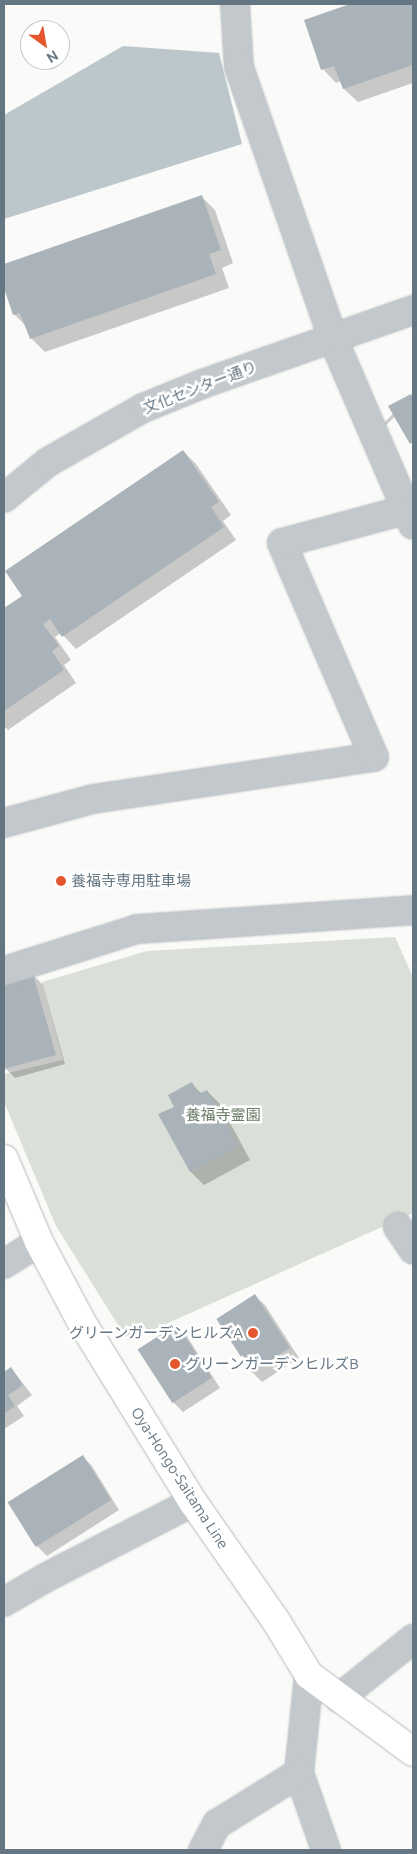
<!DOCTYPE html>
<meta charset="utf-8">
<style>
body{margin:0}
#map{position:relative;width:417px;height:1854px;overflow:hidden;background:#fafaf8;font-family:Ubuntu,"Noto Sans JP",sans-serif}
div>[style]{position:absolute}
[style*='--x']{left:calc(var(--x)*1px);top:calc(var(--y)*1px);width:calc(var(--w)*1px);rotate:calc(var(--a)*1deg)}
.green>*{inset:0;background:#dadfd7}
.water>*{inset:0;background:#bbc7cb}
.shadow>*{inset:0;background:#0003;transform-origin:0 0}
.building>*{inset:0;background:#aab3b9;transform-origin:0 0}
.roads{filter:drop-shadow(0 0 1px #b5babe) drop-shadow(0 0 1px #b5babe)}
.minor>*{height:28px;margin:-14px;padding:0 14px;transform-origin:14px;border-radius:14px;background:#c3c8cc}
.major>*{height:28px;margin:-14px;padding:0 14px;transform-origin:14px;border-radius:14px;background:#fff}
.dots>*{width:14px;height:14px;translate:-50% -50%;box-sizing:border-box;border:2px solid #fff;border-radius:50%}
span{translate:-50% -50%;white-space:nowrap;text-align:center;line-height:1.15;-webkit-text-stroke:5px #fff;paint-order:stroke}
.street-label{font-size:15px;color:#657683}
.poi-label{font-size:15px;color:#657683}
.left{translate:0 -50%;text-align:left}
.right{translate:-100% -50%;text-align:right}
.park-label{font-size:15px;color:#687a64}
.frame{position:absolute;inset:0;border:5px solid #657683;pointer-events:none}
.north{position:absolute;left:20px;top:20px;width:50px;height:50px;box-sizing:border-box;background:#fff;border:1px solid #c1c8cd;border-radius:50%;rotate:148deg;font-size:14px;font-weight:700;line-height:20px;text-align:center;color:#657683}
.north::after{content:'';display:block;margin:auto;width:18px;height:22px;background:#e4572e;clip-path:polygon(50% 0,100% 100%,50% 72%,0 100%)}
</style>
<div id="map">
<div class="green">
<div style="clip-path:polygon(395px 937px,413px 977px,413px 1213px,128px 1341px,56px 1226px,4px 1102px,4px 1074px,63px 1060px,42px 982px,147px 951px)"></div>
</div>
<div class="water">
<div style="clip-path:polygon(123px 46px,219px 53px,242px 144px,4px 219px,4px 115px)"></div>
</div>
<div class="shadow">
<div style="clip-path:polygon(354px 4px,413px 4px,413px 83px,358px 102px,344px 89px,341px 81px,336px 83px,323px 69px,306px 21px)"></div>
<div style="clip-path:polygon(201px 196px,215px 210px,233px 263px,222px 268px,229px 288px,45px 352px,31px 338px,27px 327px,14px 314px,4px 284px,4px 265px)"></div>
<div style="left:411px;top:396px;width:3px;height:47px;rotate:45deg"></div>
<div style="clip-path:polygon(183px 451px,196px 464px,231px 515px,223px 521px,236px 540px,76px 649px,61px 633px,55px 637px,71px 660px,64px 665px,76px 683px,8px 730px,4px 726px,4px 609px,24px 596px)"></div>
<div style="clip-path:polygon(33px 975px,43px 985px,65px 1064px,15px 1078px,6px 1069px,4px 1062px,4px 984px)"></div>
<div style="clip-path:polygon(192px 1084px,202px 1094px,207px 1091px,220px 1104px,250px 1160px,204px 1185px,191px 1172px,159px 1115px,175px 1107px)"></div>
<div style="clip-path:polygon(255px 1296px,265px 1305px,299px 1358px,262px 1382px,252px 1372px)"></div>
<div style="clip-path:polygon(176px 1326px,186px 1335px,220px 1388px,183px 1412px,174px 1403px)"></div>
<div style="clip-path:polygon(11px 1368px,32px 1395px,17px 1406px,24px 1416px,4px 1429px,4px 1373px)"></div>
<div style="clip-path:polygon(83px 1457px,92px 1466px,119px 1510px,47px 1556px,37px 1546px,10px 1503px)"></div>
</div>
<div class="building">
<div style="clip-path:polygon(350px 4px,413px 4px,413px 65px,343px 89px,334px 66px,321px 70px,304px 20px)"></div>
<div style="clip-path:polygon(202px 195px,221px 250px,209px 254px,216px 274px,30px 339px,20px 313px,13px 315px,4px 288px,4px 264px)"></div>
<div style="clip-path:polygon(411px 394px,413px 398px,413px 442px,410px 444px,388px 406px)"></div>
<div style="clip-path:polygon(183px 450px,219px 502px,211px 507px,224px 527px,62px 637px,50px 619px,43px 624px,59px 646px,52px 651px,64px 670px,4px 711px,4px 608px,22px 596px,5px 571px)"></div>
<div style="clip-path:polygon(33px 974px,56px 1055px,4px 1069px,4px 982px)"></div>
<div style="clip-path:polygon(192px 1082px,199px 1094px,207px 1090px,238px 1146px,190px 1172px,158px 1114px,174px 1107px,168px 1095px)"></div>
<div style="left:255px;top:1294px;width:64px;height:46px;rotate:57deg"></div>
<div style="left:177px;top:1324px;width:64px;height:47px;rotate:57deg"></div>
<div style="clip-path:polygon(11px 1367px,23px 1385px,8px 1395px,15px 1406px,4px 1414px,4px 1372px)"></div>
<div style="left:83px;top:1455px;width:53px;height:89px;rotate:58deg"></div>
</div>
<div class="roads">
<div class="minor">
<div style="--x:235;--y:4;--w:63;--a:86.4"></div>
<div style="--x:239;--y:67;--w:288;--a:70.9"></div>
<div style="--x:333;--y:339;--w:202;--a:66.7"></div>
<div style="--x:4;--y:498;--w:57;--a:-39.3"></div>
<div style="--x:48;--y:462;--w:109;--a:-29.6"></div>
<div style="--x:143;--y:408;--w:64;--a:-22.1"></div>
<div style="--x:202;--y:384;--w:224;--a:-19.3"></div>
<div style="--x:4;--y:823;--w:92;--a:-15.1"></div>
<div style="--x:93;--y:799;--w:284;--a:-8.5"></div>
<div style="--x:374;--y:757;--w:233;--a:-113.3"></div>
<div style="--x:282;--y:543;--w:127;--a:-15"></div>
<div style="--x:4;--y:971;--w:139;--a:-17.5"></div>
<div style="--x:137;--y:929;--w:277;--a:-3.9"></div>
<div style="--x:398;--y:1227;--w:27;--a:56"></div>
<div style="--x:4;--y:1264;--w:41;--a:-32.2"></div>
<div style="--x:4;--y:1602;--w:48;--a:-30.3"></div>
<div style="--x:45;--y:1578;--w:166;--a:-27.2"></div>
<div style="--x:309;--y:1675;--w:99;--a:95.8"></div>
<div style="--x:299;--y:1773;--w:82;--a:70.7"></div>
<div style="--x:339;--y:1698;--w:95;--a:-38.6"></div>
<div style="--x:203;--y:1850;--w:30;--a:-62"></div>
<div style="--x:217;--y:1824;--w:97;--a:-31.9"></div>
</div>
<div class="major">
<div style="--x:4;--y:1159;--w:90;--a:67.1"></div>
<div style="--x:39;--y:1242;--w:89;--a:62"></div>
<div style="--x:81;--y:1321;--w:213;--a:58.3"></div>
<div style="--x:193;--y:1502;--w:145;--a:55.1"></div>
<div style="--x:276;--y:1621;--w:63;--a:58.6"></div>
<div style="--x:309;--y:1675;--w:129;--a:36.5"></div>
</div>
</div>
<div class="dots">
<div style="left:61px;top:881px;background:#e4572e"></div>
<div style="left:253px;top:1333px;background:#e4572e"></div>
<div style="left:175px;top:1364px;background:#e4572e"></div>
</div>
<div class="street-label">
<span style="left:200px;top:387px;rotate:-21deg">文化センター通り</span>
<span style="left:180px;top:1478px;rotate:57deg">Oya-Hongo-Saitama Line</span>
</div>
<div class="poi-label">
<span class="left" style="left:71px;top:881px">養福寺専用駐車場</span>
<span class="right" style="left:243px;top:1333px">グリーンガーデンヒルズA</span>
<span class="left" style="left:185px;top:1364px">グリーンガーデンヒルズB</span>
</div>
<div class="park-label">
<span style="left:223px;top:1115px">養福寺霊園</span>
</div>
<div class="frame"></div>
<div class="north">N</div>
</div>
